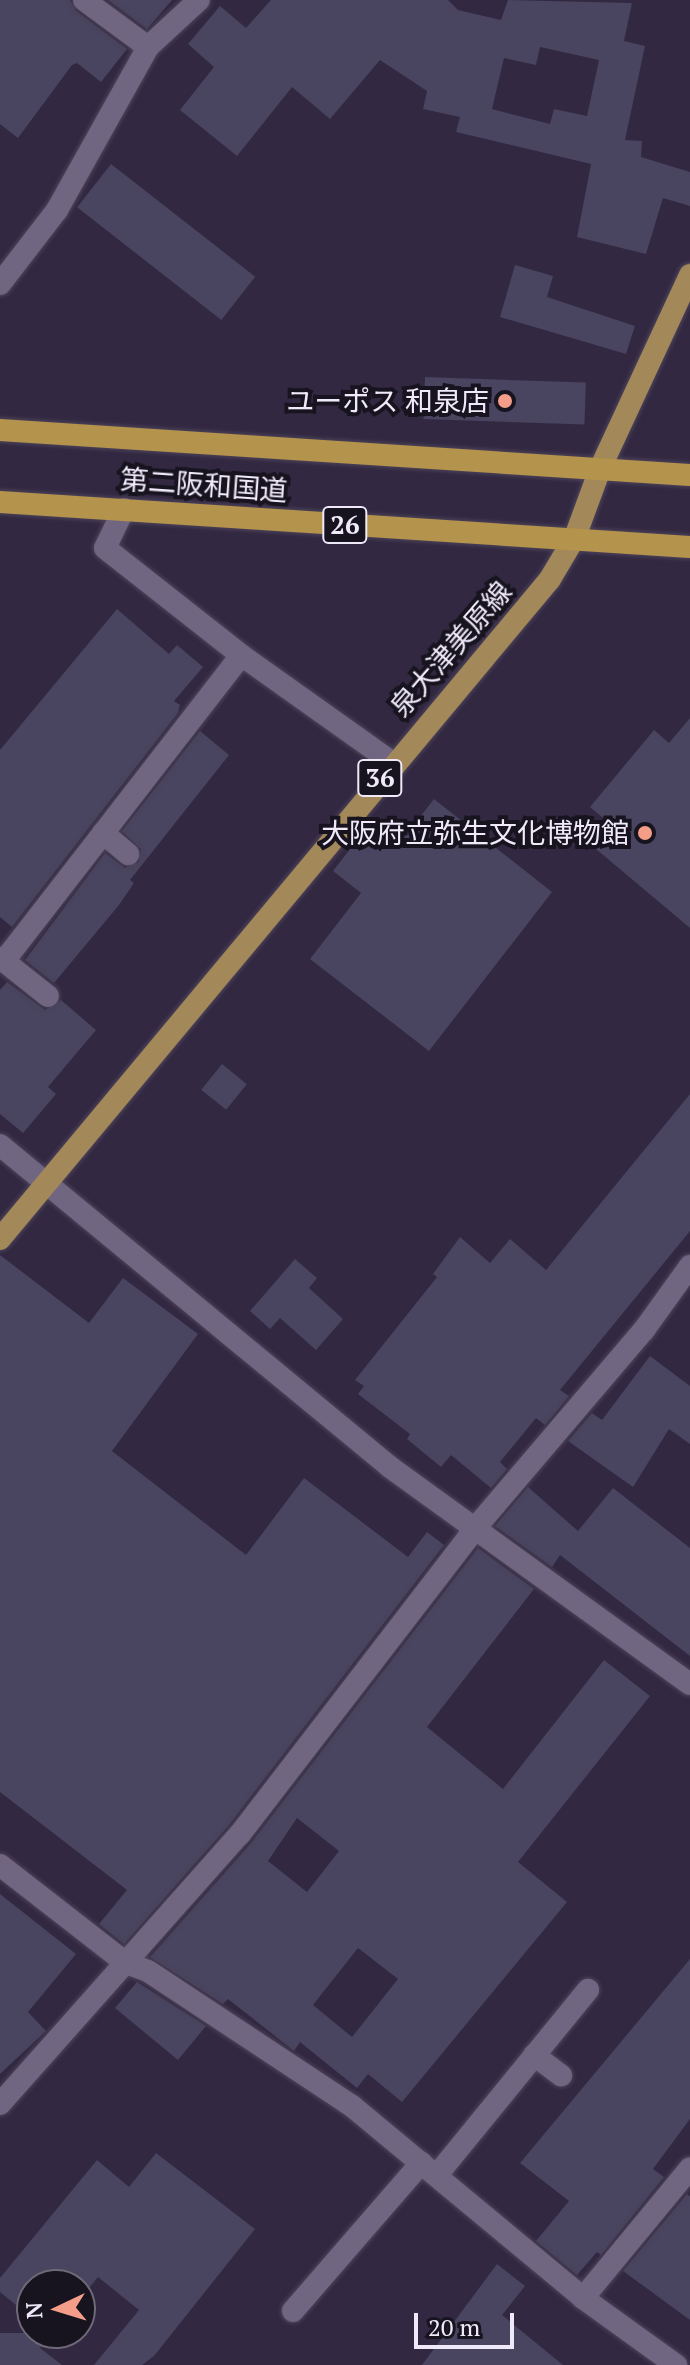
<!DOCTYPE html>
<meta charset="utf-8">
<style>
body{margin:0}
#map{position:relative;width:690px;height:2365px;overflow:hidden;background:#322841;font-family:"PT Serif","Noto Sans JP",serif}
div>[style]{position:absolute}
[style*='--x']{left:calc(var(--x)*1px);top:calc(var(--y)*1px);width:calc(var(--w)*1px);rotate:calc(var(--a)*1deg)}
.building>*{inset:0;background:#49445f;transform-origin:0 0}
.roads{filter:drop-shadow(0 0 2px #4d445a) drop-shadow(0 0 2px #4d445a)}
.minor>*{height:22px;margin:-11px;padding:0 11px;transform-origin:11px;border-radius:11px;background:#706682}
.primary>*{height:22px;margin:-11px;padding:0 11px;transform-origin:11px;border-radius:11px;background:#a38859}
.trunk>*{height:22px;margin:-11px;padding:0 11px;transform-origin:11px;border-radius:11px;background:#b4934c}
.dots>*{width:22px;height:22px;translate:-50% -50%;box-sizing:border-box;border:4px solid #18141f;border-radius:50%}
span{translate:-50% -50%;white-space:nowrap;text-align:center;line-height:1.15;-webkit-text-stroke:8px #18141f;paint-order:stroke}
.shield-label span{padding:2px 6px;background:#18141f;border:2px solid;border-radius:6px;-webkit-text-stroke-width:0}
.shield-label{font-size:26px;color:#efe9fa;font-weight:700}
.poi-label{font-size:28px;color:#efe9fa}
.right{translate:-100% -50%;text-align:right}
.street-label{font-size:28px;color:#efe9fa}
.north{position:absolute;left:16px;top:2269px;width:80px;height:80px;box-sizing:border-box;background:#18141f;border:2px solid #6e6977;border-radius:50%;rotate:266deg;font-size:22px;font-weight:700;line-height:32px;text-align:center;color:#efe9fa}
.north::after{content:'';display:block;margin:auto;width:28px;height:36px;background:#f49e8a;clip-path:polygon(50% 0,100% 100%,50% 72%,0 100%)}
.scale{position:absolute;left:414px;top:2313px;width:100px;height:36px;box-sizing:border-box;border:4px solid #efe9fa;border-top:0;padding-left:10px;font-size:24px;line-height:28px;white-space:nowrap;color:#efe9fa;-webkit-text-stroke:6px #18141f;paint-order:stroke}
</style>
<div id="map">
<div class="building">
<div style="clip-path:polygon(0 0,70px 0,76px 11px,127px 49px,101px 82px,77px 63px,72px 65px,18px 138px,0 124px)"></div>
<div style="clip-path:polygon(108px 0,172px 0,147px 29px)"></div>
<div style="clip-path:polygon(evenodd,271px 0,448px 0,458px 10px,501px 20px,508px 0,632px 3px,624px 41px,645px 46px,625px 140px,642px 141px,641px 157px,690px 172px,690px 206px,663px 198px,646px 254px,577px 237px,591px 164px,456px 132px,460px 117px,423px 109px,427px 91px,380px 60px,330px 119px,292px 87px,237px 156px,180px 110px,214px 67px,188px 44px,220px 6px,246px 28px,271px 0,540px 47px,599px 60px,587px 116px,554px 109px,550px 124px,492px 109px,504px 58px,536px 65px,540px 47px)"></div>
<div style="left:111px;top:164px;width:183px;height:55px;rotate:38deg"></div>
<div style="clip-path:polygon(515px 265px,553px 276px,547px 297px,635px 326px,626px 354px,500px 317px)"></div>
<div style="left:425px;top:377px;width:161px;height:42px;rotate:2deg"></div>
<div style="clip-path:polygon(117px 609px,169px 654px,177px 645px,203px 667px,174px 701px,180px 705px,178px 713px,12px 927px,0 917px,0 750px)"></div>
<div style="clip-path:polygon(690px 718px,690px 928px,590px 844px,608px 822px,590px 807px,654px 730px,669px 743px)"></div>
<div style="clip-path:polygon(200px 731px,229px 755px,130px 880px,134px 883px,119px 905px,54px 983px,25px 960px,105px 853px,125px 868px,139px 862px,141px 849px,122px 831px)"></div>
<div style="clip-path:polygon(434px 799px,552px 892px,429px 1051px,310px 959px,361px 893px,333px 871px,367px 827px,395px 849px)"></div>
<div style="clip-path:polygon(7px 982px,45px 1010px,61px 1000px,96px 1030px,48px 1087px,56px 1094px,23px 1133px,0 1114px,0 990px)"></div>
<div style="left:222px;top:1064px;width:32px;height:33px;rotate:39deg"></div>
<div style="clip-path:polygon(690px 1094px,690px 1231px,560px 1390px,569px 1396px,545px 1425px,536px 1418px,500px 1462px,507px 1469px,491px 1488px,451px 1455px,441px 1467px,407px 1439px,410px 1434px,358px 1394px,364px 1386px,355px 1380px,437px 1277px,433px 1274px,460px 1237px,490px 1263px,510px 1239px,546px 1270px)"></div>
<div style="clip-path:polygon(0 1255px,89px 1323px,123px 1278px,198px 1334px,112px 1451px,246px 1555px,304px 1478px,408px 1557px,427px 1532px,444px 1545px,229px 1825px,124px 1944px,99px 1924px,127px 1890px,0 1792px)"></div>
<div style="clip-path:polygon(295px 1259px,317px 1278px,309px 1288px,343px 1319px,316px 1350px,280px 1318px,270px 1329px,250px 1311px)"></div>
<div style="clip-path:polygon(650px 1356px,690px 1386px,690px 1444px,669px 1429px,633px 1487px,568px 1441px,592px 1413px,602px 1420px)"></div>
<div style="clip-path:polygon(528px 1487px,578px 1531px,613px 1488px,690px 1548px,690px 1656px,560px 1555px,552px 1567px,495px 1526px)"></div>
<div style="clip-path:polygon(evenodd,478px 1548px,534px 1589px,427px 1727px,503px 1789px,604px 1660px,650px 1696px,518px 1862px,567px 1902px,402px 2102px,368px 2074px,357px 2088px,300px 2042px,294px 2051px,228px 1999px,223px 2004px,150px 1957px,251px 1843px,478px 1548px,297px 1818px,339px 1851px,307px 1892px,268px 1861px,297px 1818px,478px 1548px,358px 1948px,398px 1979px,352px 2037px,313px 2005px,358px 1948px)"></div>
<div style="clip-path:polygon(0 1894px,76px 1954px,28px 2012px,46px 2031px,0 2074px)"></div>
<div style="clip-path:polygon(690px 1959px,690px 2119px,653px 2169px,664px 2177px,601px 2255px,597px 2252px,577px 2275px,536px 2241px,569px 2201px,520px 2163px)"></div>
<div style="clip-path:polygon(137px 1982px,206px 2026px,178px 2060px,115px 2008px)"></div>
<div style="clip-path:polygon(156px 2153px,255px 2229px,154px 2356px,142px 2365px,94px 2365px,139px 2310px,98px 2277px,80px 2299px,80px 2285px,32px 2285px,32px 2318px,0 2292px,0 2278px,97px 2160px,129px 2187px)"></div>
<div style="clip-path:polygon(687px 2194px,690px 2196px,690px 2320px,623px 2271px)"></div>
<div style="clip-path:polygon(497px 2264px,525px 2286px,502px 2315px,563px 2365px,422px 2365px)"></div>
<div style="clip-path:polygon(0 2333px,52px 2333px,40px 2348px,62px 2365px,0 2365px)"></div>
</div>
<div class="roads">
<div class="minor">
<div style="--x:84;--y:0;--w:79;--a:36.3"></div>
<div style="--x:0;--y:284;--w:93;--a:-52.4"></div>
<div style="--x:57;--y:210;--w:187;--a:-60.8"></div>
<div style="--x:148;--y:47;--w:69;--a:-42.7"></div>
<div style="--x:124;--y:509;--w:43;--a:116"></div>
<div style="--x:105;--y:548;--w:173;--a:38.2"></div>
<div style="--x:241;--y:655;--w:186;--a:35.4"></div>
<div style="--x:103;--y:833;--w:33;--a:40"></div>
<div style="--x:0;--y:958;--w:61;--a:38.4"></div>
<div style="--x:4;--y:961;--w:387;--a:-52.2"></div>
<div style="--x:0;--y:1145;--w:506;--a:39.54"></div>
<div style="--x:390;--y:1467;--w:370;--a:35.9"></div>
<div style="--x:0;--y:1865;--w:160;--a:37.9"></div>
<div style="--x:126;--y:1963;--w:23;--a:20"></div>
<div style="--x:148;--y:1971;--w:245;--a:33.5"></div>
<div style="--x:352;--y:2106;--w:300;--a:39.7"></div>
<div style="--x:583;--y:2298;--w:115;--a:35.8"></div>
<div style="--x:534;--y:2055;--w:34;--a:37"></div>
<div style="--x:0;--y:2104;--w:361;--a:-48.4"></div>
<div style="--x:240;--y:1834;--w:389;--a:-52.4"></div>
<div style="--x:477;--y:1526;--w:257;--a:-49.6"></div>
<div style="--x:644;--y:1330;--w:79;--a:-54.3"></div>
<div style="--x:437;--y:2175;--w:239;--a:-50.8"></div>
<div style="--x:583;--y:2298;--w:168;--a:-50.5"></div>
<div style="--x:293;--y:2311;--w:196;--a:-49.1"></div>
</div>
<div class="primary">
<div style="--x:0;--y:1239;--w:859;--a:-50.19"></div>
<div style="--x:550;--y:579;--w:49;--a:-59.2"></div>
<div style="--x:575;--y:537;--w:72;--a:-69.8"></div>
<div style="--x:600;--y:469;--w:214;--a:-65.1"></div>
</div>
<div class="trunk">
<div style="--x:0;--y:430;--w:691;--a:3.73"></div>
<div style="--x:0;--y:502;--w:691;--a:3.73"></div>
</div>
</div>
<div class="dots">
<div style="left:505px;top:401px;background:#f49e8a"></div>
<div style="left:645px;top:833px;background:#f49e8a"></div>
</div>
<div class="shield-label">
<span style="left:345px;top:525px">26</span>
<span style="left:380px;top:778px">36</span>
</div>
<div class="poi-label">
<span class="right" style="left:489px;top:401px">ユーポス 和泉店</span>
<span class="right" style="left:629px;top:833px">大阪府立弥生文化博物館</span>
</div>
<div class="street-label">
<span style="left:204px;top:485px;rotate:4deg">第二阪和国道</span>
<span style="left:451px;top:649px;rotate:-49deg">泉大津美原線</span>
</div>
<div class="north">N</div>
<div class="scale">20 m</div>
</div>
